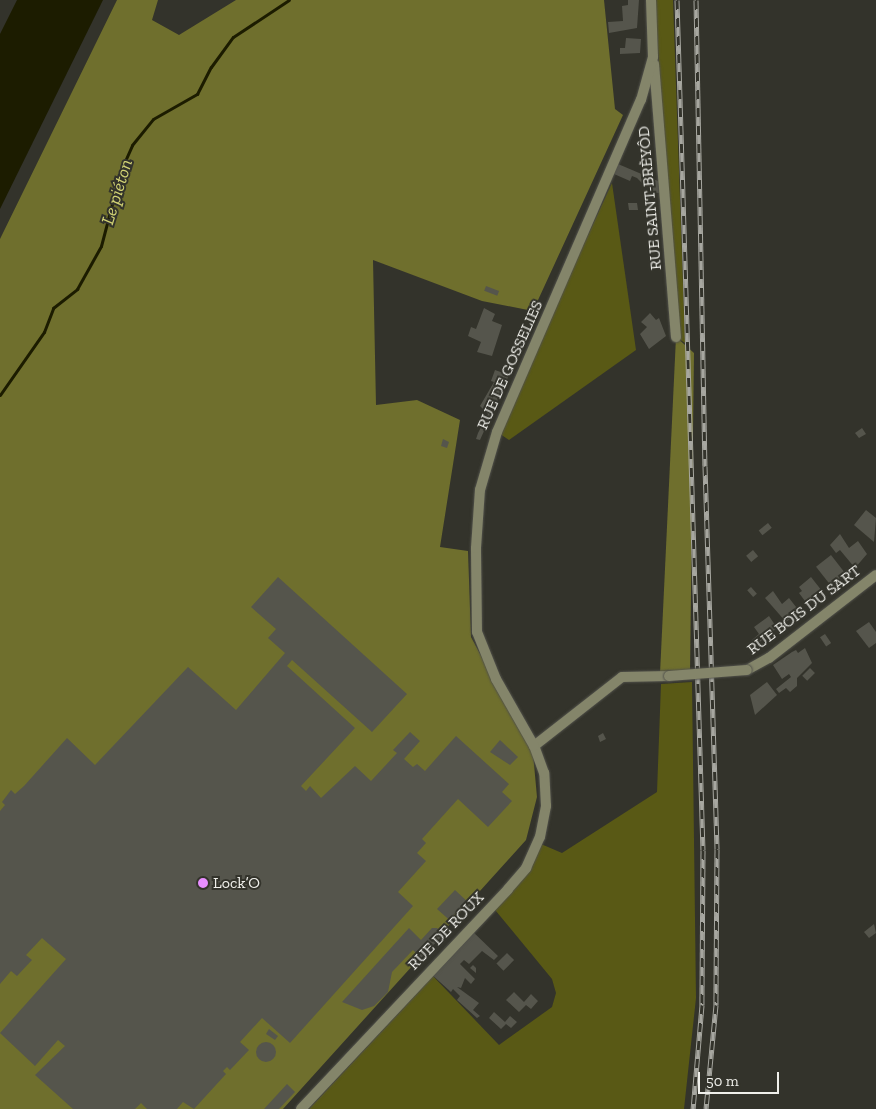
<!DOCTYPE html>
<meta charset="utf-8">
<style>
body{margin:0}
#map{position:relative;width:876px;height:1109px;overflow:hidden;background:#33332b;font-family:"Zilla Slab",serif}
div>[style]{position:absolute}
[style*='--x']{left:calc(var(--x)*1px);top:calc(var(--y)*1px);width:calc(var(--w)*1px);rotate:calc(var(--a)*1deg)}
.green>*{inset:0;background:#595915}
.forest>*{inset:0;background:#6f6f2d}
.water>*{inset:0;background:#1c1c00}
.stream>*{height:3px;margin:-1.5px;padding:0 1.5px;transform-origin:1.5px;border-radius:1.5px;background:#1c1c00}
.building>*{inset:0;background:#55554c;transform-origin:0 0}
.round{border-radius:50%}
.roads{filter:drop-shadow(0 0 1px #51514a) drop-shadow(0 0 1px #51514a)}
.minor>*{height:10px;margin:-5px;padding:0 5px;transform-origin:5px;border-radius:5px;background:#84856a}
.rail>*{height:5px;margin-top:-2.5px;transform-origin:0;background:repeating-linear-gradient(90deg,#33332b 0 9px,#a7a7a0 0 18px);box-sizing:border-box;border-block:1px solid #a7a7a0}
.bridges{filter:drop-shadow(0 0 1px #51514a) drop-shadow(0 0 1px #51514a)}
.minor-bridge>*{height:10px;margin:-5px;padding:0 5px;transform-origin:5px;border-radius:5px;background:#84856a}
.dots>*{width:14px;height:14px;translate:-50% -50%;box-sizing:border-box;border:2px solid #33332b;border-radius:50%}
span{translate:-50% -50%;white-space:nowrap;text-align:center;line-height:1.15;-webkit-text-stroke:4px #33332b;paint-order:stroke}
.street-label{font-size:16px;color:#f0f0eb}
.poi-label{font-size:16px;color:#f0f0eb}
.left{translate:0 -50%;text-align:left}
.water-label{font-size:18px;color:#d3d475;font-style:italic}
.scale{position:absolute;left:698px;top:1072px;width:81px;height:22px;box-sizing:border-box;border:2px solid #f0f0eb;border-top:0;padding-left:6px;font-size:15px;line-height:18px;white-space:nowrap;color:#f0f0eb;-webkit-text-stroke:4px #33332b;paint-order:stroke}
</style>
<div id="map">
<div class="green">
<div style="clip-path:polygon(655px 0,673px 0,685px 343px,676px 337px)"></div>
<div style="clip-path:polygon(612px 183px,636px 350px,509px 440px,497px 432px)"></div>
<div style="clip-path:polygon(692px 682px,696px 998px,684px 1109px,309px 1109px,426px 984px,430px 973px,499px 1045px,552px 1007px,556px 993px,552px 979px,491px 905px,541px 844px,562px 853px,657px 792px,661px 684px)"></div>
</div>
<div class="forest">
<div style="clip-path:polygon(117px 0,158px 0,152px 20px,179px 35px,236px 0,604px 0,615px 109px,623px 115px,533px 311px,482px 301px,373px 260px,376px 405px,417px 400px,460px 420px,440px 547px,468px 551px,471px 637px,533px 753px,537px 797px,526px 840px,283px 1109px,0 1109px,0 239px)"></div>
<div style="clip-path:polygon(676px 337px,694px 353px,690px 674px,660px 674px)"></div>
</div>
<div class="water">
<div style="clip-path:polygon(17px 0,103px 0,0 209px,0 34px)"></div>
</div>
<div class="stream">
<div style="--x:0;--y:395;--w:77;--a:-55.1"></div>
<div style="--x:44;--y:332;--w:26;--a:-69"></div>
<div style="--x:53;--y:308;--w:31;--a:-38"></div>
<div style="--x:77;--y:289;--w:49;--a:-60.8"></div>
<div style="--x:101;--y:246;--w:79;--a:-75.3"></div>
<div style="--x:121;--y:170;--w:27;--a:-66"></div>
<div style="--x:132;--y:145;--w:33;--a:-51"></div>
<div style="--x:153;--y:119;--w:51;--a:-29.6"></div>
<div style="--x:197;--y:94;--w:30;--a:-63"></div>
<div style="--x:211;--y:67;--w:37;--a:-54"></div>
<div style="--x:233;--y:37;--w:67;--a:-33.5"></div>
</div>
<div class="building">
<div style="clip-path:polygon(628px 0,639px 0,637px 28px,609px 33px,608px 22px,623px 21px,622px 6px,628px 5px)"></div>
<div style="clip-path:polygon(626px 38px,641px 39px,640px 53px,620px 54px,620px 48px,625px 48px)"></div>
<div style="clip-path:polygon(618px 164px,658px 181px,659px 193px,651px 192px,653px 186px,643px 184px,637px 178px,632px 176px,630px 181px,614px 174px)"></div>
<div style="clip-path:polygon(628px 203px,637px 203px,638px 210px,629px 210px)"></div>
<div style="left:486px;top:286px;width:14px;height:5px;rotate:21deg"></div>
<div style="clip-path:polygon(484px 308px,495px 314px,492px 321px,502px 325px,492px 356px,477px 352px,481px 342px,468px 336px,471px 327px,476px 329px)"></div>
<div style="clip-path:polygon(650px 313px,656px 320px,659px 318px,666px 336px,649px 349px,640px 334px,647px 327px,641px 322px)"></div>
<div style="clip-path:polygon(495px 370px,509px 375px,480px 440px,476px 439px,478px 433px,488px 414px,480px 406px,494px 382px,491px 381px)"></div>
<div style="clip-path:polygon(862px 428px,866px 434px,859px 438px,855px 433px)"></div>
<div style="clip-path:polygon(443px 439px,449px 442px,447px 448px,441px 446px)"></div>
<div style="clip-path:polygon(866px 510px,876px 518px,874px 542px,854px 525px)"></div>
<div style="left:768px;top:523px;width:6px;height:12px;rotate:51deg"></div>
<div style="clip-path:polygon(840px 534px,849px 548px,858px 541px,867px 554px,855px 568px,840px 550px,836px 553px,830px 545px)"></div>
<div style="left:753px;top:550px;width:8px;height:9px;rotate:50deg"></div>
<div style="left:831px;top:555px;width:24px;height:19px;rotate:52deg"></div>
<div style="clip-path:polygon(278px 577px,407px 694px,372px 732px,292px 660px,287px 666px,355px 728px,301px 786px,306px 791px,310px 786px,321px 798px,355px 766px,371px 781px,397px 753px,393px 750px,410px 732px,420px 741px,404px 759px,413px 767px,417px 764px,425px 771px,456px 736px,509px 784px,502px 792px,512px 801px,488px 827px,458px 799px,422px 839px,426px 843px,417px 853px,426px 861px,398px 892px,413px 906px,290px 1043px,262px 1018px,240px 1042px,249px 1050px,230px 1070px,227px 1067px,223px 1071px,226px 1074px,194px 1109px,183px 1102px,177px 1109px,147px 1109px,141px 1103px,135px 1109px,73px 1109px,35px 1075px,65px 1046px,58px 1040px,35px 1066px,0 1033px,66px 959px,42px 938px,26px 955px,32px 960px,17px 976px,11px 971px,0 984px,0 811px,5px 805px,2px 802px,11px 790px,15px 794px,24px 786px,67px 738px,95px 765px,188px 667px,236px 710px,285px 653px,268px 638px,276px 629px,251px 607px)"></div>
<div style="clip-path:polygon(811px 577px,822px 591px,808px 605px,799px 593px,802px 591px,799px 587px)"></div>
<div style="left:751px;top:587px;width:9px;height:5px;rotate:49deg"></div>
<div style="clip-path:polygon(773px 591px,782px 604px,789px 598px,800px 612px,786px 622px,765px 598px)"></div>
<div style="clip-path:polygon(769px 616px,777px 628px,756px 645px,752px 640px,759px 634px,754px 627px)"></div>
<div style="clip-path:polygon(869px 622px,876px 632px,876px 643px,869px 648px,856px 631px)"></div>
<div style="left:825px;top:634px;width:11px;height:6px;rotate:56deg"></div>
<div style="clip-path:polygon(805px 648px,812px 663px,797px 678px,797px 686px,790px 692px,786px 688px,779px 693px,776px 689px,791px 677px,789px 674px,782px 679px,773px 665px,792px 652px,796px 650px,798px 653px)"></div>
<div style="left:810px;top:668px;width:7px;height:11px;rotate:45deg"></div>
<div style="clip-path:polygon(767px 682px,777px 695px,755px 715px,750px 695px)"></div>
<div style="clip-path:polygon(603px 733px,606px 739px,600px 742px,598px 736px)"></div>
<div style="clip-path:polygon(500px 740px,518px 757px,510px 765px,490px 752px)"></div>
<div style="clip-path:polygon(455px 890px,471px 905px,467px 909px,464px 905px,453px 916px,458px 920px,454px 924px,437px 909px)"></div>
<div style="clip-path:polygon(874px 924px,876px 933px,869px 938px,864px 932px)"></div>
<div style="clip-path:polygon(409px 928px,421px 940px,432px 928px,437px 928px,444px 934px,421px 958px,413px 950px,392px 972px,388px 992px,374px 1006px,362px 1010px,342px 1002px)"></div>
<div style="clip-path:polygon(470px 929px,498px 956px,494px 960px,482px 951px,469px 964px,464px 960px,460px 964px,475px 979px,471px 984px,465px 978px,461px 988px,457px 987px,479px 1003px,473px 1010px,480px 1016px,477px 1018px,457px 1000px,460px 996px,453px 989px,451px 992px,430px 973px)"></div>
<div style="left:507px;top:953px;width:10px;height:15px;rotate:45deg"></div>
<div style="clip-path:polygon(473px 965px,476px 968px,476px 973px,470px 968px)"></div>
<div style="clip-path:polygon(514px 992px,524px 1002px,531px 994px,538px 1001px,531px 1009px,526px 1005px,519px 1012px,506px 1000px)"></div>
<div style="clip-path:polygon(494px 1012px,505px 1022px,510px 1016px,517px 1022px,511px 1028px,506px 1024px,501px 1029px,489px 1018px)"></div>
<div style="clip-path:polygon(269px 1029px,278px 1036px,275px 1040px,266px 1034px)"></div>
<div class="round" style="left:256px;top:1042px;width:20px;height:20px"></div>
<div style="clip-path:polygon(287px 1084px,295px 1092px,279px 1109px,264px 1109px)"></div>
</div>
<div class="roads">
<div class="minor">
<div style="--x:654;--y:64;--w:274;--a:85.4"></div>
<div style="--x:747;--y:670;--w:25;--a:-29"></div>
<div style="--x:769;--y:658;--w:135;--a:-37.8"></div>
<div style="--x:534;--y:746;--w:112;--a:-38.1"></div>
<div style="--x:622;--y:677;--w:47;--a:-1.2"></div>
<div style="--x:301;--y:1109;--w:302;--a:-46.7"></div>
<div style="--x:508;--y:889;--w:28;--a:-49"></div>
<div style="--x:526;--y:868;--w:34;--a:-66"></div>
<div style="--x:540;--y:837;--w:32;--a:-79"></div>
<div style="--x:546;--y:806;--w:33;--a:-93"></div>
<div style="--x:544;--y:773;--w:29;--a:-110"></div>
<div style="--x:534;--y:746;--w:77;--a:-119.6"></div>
<div style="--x:496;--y:679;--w:51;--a:-112"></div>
<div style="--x:477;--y:632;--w:84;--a:-90.7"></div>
<div style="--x:476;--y:548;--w:58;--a:-86.1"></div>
<div style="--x:480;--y:490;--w:60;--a:-73.7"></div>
<div style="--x:497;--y:432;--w:362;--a:-66.6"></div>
<div style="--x:641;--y:100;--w:45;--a:-74.4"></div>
<div style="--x:653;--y:57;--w:57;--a:-92"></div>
</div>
</div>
<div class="rail">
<div style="--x:677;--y:0;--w:850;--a:88.25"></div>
<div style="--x:703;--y:850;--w:155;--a:90.4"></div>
<div style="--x:702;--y:1005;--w:104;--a:94.9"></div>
<div style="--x:696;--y:0;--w:466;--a:88.9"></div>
<div style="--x:705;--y:466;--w:383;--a:88.2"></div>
<div style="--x:717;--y:849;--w:156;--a:90.4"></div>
<div style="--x:716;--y:1005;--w:104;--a:95.5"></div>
</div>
<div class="bridges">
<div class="minor-bridge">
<div style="--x:669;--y:676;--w:78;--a:-4.4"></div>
</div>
</div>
<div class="dots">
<div style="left:203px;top:883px;background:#e88eff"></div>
</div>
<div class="street-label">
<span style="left:650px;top:198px;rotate:-95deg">RUE SAINT-BRÈYÔD</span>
<span style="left:510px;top:365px;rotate:-66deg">RUE DE GOSSELIES</span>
<span style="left:804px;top:610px;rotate:-37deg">RUE BOIS DU SART</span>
<span style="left:446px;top:931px;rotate:-46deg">RUE DE ROUX</span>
</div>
<div class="poi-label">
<span class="left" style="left:213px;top:883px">Lock’O</span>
</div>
<div class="water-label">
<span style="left:117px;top:192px;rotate:-73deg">Le piéton</span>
</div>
<div class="scale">50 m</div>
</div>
